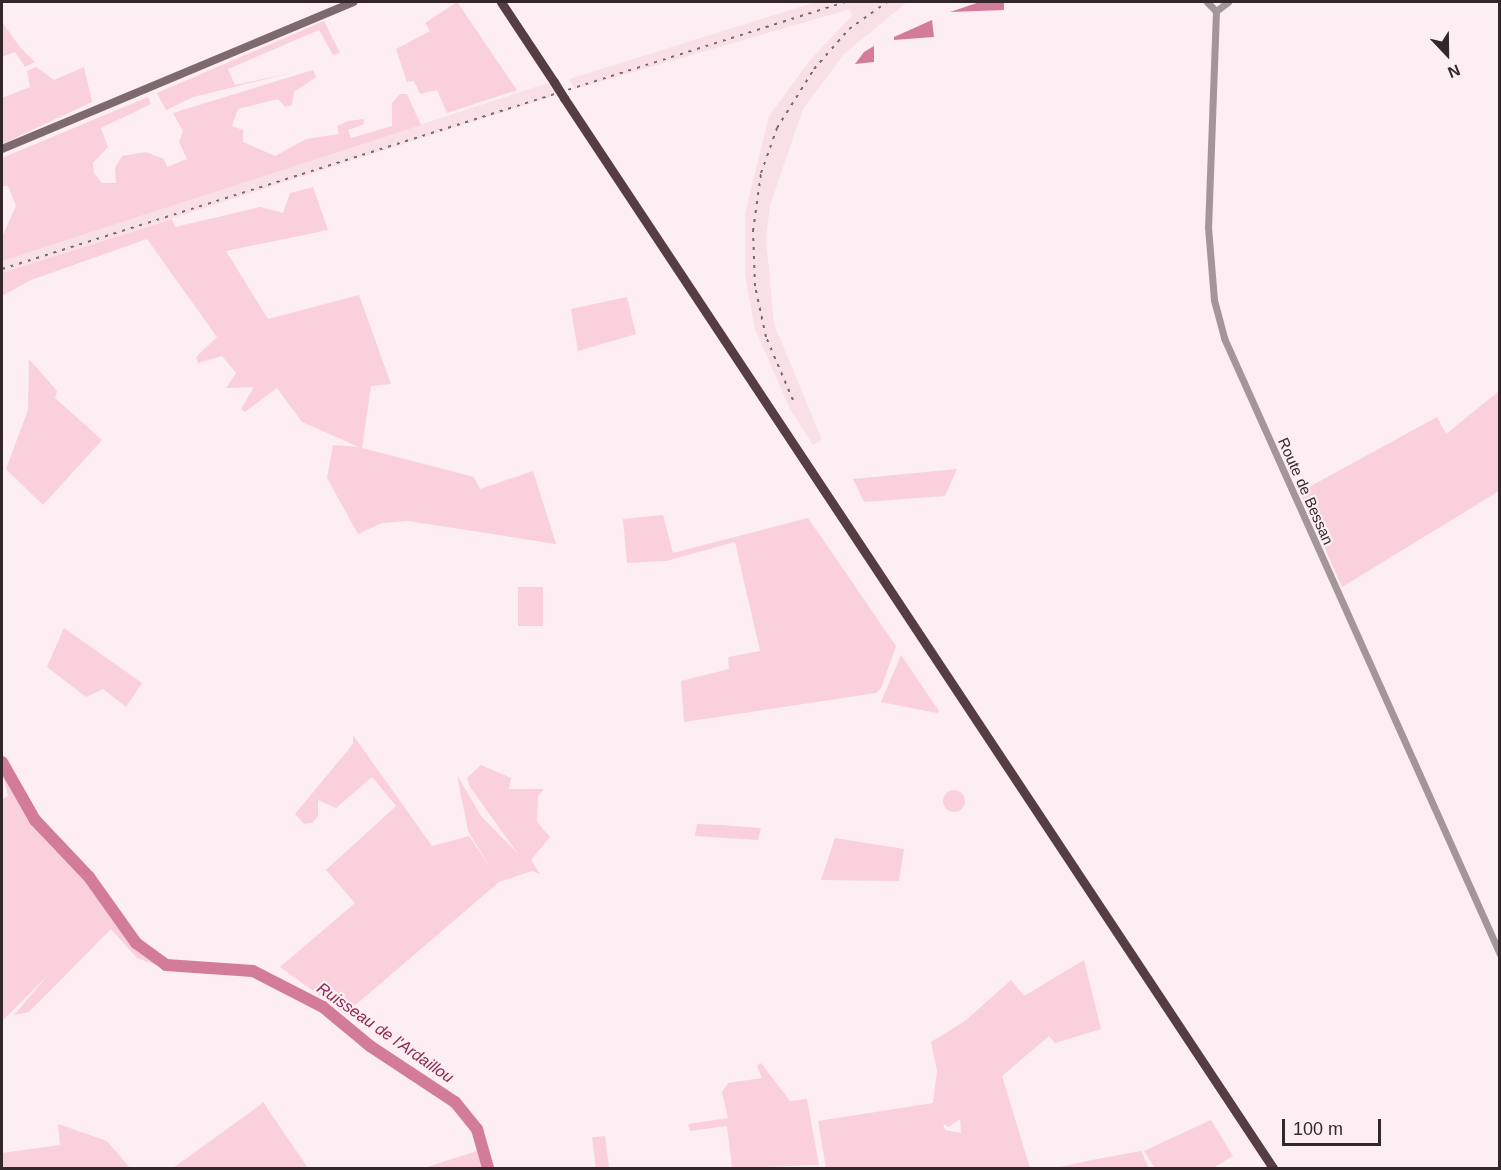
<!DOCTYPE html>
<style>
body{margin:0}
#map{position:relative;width:1501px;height:1170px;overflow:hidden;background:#fceef2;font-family:Arial,sans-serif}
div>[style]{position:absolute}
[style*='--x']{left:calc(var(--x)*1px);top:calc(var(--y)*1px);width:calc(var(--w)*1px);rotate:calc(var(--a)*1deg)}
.built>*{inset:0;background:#f9dfe6}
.green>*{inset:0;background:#fad0dc;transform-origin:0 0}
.round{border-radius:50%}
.water>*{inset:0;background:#d37c99}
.river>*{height:12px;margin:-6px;padding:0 6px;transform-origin:6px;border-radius:6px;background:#d37c99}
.tertiary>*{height:7px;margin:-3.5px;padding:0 3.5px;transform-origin:3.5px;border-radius:3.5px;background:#a49599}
.secondary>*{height:8px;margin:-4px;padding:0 4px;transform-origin:4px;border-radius:4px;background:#7d696e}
.trunk>*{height:9px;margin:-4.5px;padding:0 4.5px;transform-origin:4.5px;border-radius:4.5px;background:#563d44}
.rail>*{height:2px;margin-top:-1px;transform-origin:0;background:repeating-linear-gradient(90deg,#77696d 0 3px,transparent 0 9px)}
.trunk-bridge>*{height:9px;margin:-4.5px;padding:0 4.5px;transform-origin:4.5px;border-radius:4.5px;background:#563d44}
span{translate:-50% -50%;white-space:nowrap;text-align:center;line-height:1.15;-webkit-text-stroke:4.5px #fceef2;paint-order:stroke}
.street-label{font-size:15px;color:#34272b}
.water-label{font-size:16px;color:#8d2652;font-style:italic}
.frame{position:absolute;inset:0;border:3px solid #34272b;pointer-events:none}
.north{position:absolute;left:1417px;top:24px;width:60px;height:60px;-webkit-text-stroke:4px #fceef2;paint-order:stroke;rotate:158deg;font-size:16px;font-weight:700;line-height:24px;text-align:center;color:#34272b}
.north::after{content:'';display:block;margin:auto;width:21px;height:27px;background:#34272b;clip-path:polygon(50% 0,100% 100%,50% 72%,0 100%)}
.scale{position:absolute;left:1282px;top:1119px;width:99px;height:27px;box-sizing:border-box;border:3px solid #34272b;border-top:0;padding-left:8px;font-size:18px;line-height:21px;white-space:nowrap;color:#34272b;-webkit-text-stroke:4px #fceef2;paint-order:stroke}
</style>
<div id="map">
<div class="built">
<div style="clip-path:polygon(816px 2px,907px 2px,844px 54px,803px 109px,770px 205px,766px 240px,774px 324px,822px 440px,813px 445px,790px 409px,755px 329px,745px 275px,745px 214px,769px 116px,811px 59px,852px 16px,850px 9px,575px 89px,569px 79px)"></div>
<div style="clip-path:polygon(548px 83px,556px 95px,2px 273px,2px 261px)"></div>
</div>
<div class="green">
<div style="clip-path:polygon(457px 2px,517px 90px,447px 113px,437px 90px,420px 94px,414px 81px,407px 82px,396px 49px,430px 31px,425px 23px)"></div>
<div style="clip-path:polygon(324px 21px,340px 53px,333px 55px,319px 30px,228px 69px,235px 85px,295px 72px,193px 97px,166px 110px,157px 93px)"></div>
<div style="clip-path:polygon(2px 22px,20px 47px,35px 62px,25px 67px,15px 52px,2px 57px)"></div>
<div style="clip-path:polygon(36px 67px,54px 80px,84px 67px,92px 102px,2px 144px,2px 98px,30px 87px,27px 71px)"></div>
<div style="clip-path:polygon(313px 70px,316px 77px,294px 92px,292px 105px,285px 107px,278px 99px,238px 109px,232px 126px,243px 130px,243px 142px,275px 156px,306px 139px,339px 134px,337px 126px,348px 121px,364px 119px,364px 124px,348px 130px,351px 138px,392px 126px,392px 103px,400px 94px,407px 94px,421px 125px,2px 261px,2px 237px,16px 206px,8px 186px,2px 186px,2px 158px,148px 97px,151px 104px,101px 128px,108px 147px,93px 163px,94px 173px,102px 183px,116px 183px,115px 168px,122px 156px,146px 152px,164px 159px,167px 167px,187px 159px,179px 142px,183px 131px,173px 113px)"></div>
<div style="clip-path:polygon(313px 187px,328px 230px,226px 251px,268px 319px,359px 295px,391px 384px,371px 386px,362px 448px,474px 477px,480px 489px,533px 471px,556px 544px,408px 521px,382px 523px,358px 534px,327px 478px,333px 445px,359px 447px,302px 422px,277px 388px,245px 412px,241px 409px,254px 387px,226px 388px,236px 373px,222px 356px,198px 363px,196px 357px,217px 337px,147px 239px,31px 280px,2px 296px,2px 273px,172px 219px,175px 227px,260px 207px,283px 213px,290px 193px)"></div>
<div style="clip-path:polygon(627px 297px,636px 334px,578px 351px,571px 309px)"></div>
<div style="clip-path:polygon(29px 359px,57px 391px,55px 398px,102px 440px,43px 505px,6px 469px,28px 410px)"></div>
<div style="clip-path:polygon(1499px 391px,1499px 491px,1342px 587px,1300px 492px,1437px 417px,1446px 434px)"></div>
<div style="clip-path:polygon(957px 469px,945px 496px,864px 502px,853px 479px)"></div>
<div style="clip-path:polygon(663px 515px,673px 553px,808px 518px,896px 646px,881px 688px,876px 693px,684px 722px,681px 681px,729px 669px,728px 657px,760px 651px,735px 542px,666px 561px,627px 563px,623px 519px)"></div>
<div style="left:518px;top:587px;width:25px;height:39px"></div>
<div style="clip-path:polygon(64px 628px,142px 683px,126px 707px,103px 689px,86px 697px,47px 667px)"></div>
<div style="clip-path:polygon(901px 655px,939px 711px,937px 713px,881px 702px)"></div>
<div style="clip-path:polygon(353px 735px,432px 846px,469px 836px,490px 867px,468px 831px,457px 775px,481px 816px,518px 854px,470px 787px,467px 778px,481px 765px,511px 778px,509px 789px,544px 789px,538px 796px,537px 822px,550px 837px,531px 860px,540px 874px,532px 871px,499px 882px,345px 1014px,280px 967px,355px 903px,326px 870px,396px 806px,372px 777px,336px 808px,318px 800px,318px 816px,312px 823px,304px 824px,295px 814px,353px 744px)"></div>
<div style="clip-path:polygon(2px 771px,24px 813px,83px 878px,137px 951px,156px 965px,137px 958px,111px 929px,29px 1012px,14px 1015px,49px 974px,2px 1021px,2px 799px,8px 796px)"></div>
<div class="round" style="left:943px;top:790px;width:22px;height:22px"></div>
<div style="clip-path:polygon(697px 824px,721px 825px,761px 828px,758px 840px,695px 836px)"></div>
<div style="clip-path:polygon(835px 838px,904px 849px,899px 881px,821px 880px)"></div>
<div style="clip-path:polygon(evenodd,1084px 960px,1101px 1029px,1055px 1043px,1049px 1036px,1002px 1076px,1030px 1168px,826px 1168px,818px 1121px,933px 1103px,937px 1071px,931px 1042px,965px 1021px,1011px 980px,1024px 996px,1084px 960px,960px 1119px,961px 1133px,945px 1130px,943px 1124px,949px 1127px,960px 1119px)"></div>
<div style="clip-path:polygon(761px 1063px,790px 1101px,807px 1099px,819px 1165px,732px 1168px,727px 1126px,690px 1131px,688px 1124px,728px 1118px,722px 1092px,728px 1083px,762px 1078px,757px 1066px)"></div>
<div style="clip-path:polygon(263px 1102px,308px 1168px,173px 1168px,260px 1105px)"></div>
<div style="clip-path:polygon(1211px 1120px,1233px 1156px,1213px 1168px,1155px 1168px,1144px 1151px)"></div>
<div style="clip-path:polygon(58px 1124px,107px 1141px,130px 1168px,2px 1168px,2px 1153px,60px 1145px)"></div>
<div style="left:605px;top:1136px;width:32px;height:13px;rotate:83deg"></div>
<div style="clip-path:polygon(477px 1151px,482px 1168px,424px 1168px)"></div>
<div style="clip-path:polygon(1141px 1151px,1149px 1168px,1055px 1168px,1092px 1160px)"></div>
</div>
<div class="water">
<div style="clip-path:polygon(980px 2px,1004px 2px,1004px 10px,950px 12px)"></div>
<div style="clip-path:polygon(932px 20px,934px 37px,894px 40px,894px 37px)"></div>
<div style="clip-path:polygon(874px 46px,874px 62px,855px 64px,864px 52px)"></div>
</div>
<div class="river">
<div style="--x:2;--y:762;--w:67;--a:60.4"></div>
<div style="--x:35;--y:820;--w:79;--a:46.5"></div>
<div style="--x:89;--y:877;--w:81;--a:54.5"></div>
<div style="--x:136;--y:943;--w:37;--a:36"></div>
<div style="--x:166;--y:965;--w:87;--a:3.9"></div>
<div style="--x:253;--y:971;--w:79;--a:27.2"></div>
<div style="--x:323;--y:1007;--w:61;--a:39.7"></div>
<div style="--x:370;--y:1046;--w:102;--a:33.4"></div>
<div style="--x:455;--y:1102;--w:35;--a:51"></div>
<div style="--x:477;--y:1129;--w:41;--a:74.2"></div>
</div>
<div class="tertiary">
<div style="--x:1207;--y:2;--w:13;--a:45"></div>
<div style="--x:1216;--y:11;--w:15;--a:-37"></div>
<div style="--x:1216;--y:11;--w:216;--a:92.1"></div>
<div style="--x:1208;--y:227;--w:73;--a:85.3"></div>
<div style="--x:1214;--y:300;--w:39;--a:75"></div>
<div style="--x:1224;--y:338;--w:675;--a:65.87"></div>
</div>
<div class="secondary">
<div style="--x:2;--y:149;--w:381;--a:-22.7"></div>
</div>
<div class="trunk">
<div style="--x:501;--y:2;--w:96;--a:56.5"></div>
<div style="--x:564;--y:98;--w:1284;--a:56.47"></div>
</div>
<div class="rail">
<div style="--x:2;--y:269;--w:884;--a:-17.57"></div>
<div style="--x:793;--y:400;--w:69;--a:-113.2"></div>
<div style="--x:766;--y:337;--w:52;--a:-102.2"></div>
<div style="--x:755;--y:286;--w:55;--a:-92.1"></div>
<div style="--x:753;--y:231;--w:59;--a:-82.1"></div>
<div style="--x:761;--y:173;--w:48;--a:-70.4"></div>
<div style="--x:777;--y:128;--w:70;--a:-57.9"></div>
<div style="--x:814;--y:69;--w:53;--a:-48.8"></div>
<div style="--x:849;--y:29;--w:47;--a:-35.4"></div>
</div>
<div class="trunk-bridge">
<div style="--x:554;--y:82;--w:19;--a:58"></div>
</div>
<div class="street-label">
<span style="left:1306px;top:491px;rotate:66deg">Route de Bessan</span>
</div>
<div class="water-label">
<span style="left:385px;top:1033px;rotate:35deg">Ruisseau de l'Ardaillou</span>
</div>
<div class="frame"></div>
<div class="north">N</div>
<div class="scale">100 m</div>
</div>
